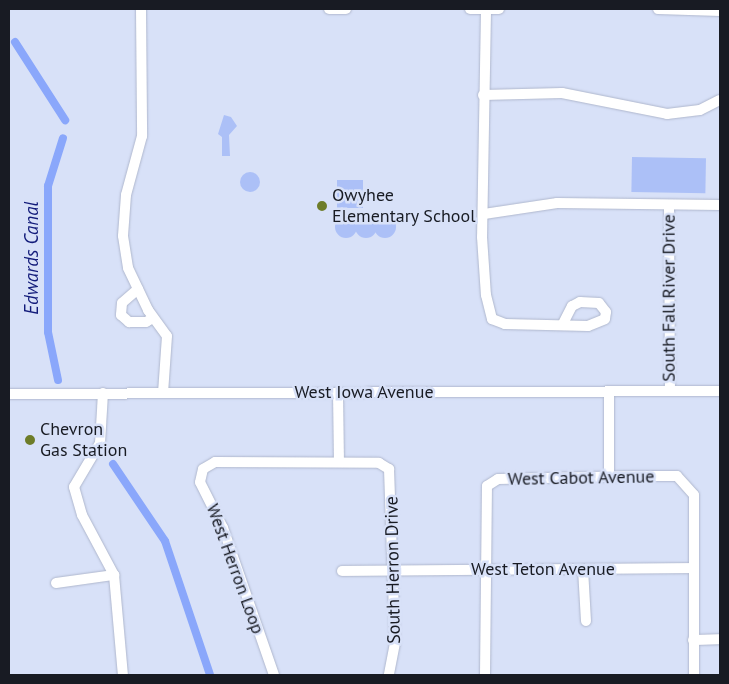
<!DOCTYPE html>
<style>
body{margin:0}
#map{position:relative;width:729px;height:684px;overflow:hidden;background:#d8e1f8;font-family:"PT Sans",sans-serif}
div>[style]{position:absolute}
[style*='--x']{left:calc(var(--x)*1px);top:calc(var(--y)*1px);width:calc(var(--w)*1px);rotate:calc(var(--a)*1deg)}
.green>*{inset:0;background:#acc0f7;transform-origin:0 0}
.round{border-radius:50%}
.canal>*{height:8px;margin:-4px;padding:0 4px;transform-origin:4px;border-radius:4px;background:#8aa7fb}
.roads{filter:drop-shadow(0 0 1px #afb7cd) drop-shadow(0 0 1px #afb7cd)}
.minor>*{height:10px;margin:-5px;padding:0 5px;transform-origin:5px;border-radius:5px;background:#fff}
.dots>*{width:14px;height:14px;translate:-50% -50%;box-sizing:border-box;border:2px solid #d8e1f8;border-radius:50%}
span{translate:-50% -50%;white-space:nowrap;text-align:center;line-height:1.15;-webkit-text-stroke:5px #d8e1f8;paint-order:stroke}
.poi-label{font-size:18px;color:#181b23}
.left{translate:0 -50%;text-align:left}
.street-label{font-size:18px;color:#181b23}
.water-label{font-size:19px;color:#121b7a;font-style:italic}
.frame{position:absolute;inset:0;border:10px solid #181b23;pointer-events:none}
</style>
<div id="map">
<div class="green">
<div style="clip-path:polygon(224px 115px,231px 117px,237px 126px,229px 135px,230px 156px,222px 156px,222px 137px,218px 134px)"></div>
<div style="left:632px;top:157px;width:74px;height:35px;rotate:1deg"></div>
<div class="round" style="left:240px;top:172px;width:20px;height:20px"></div>
<div style="left:363px;top:180px;width:28px;height:26px;rotate:90deg"></div>
<div class="round" style="left:374px;top:216px;width:22px;height:22px"></div>
<div class="round" style="left:335px;top:216px;width:22px;height:22px"></div>
<div class="round" style="left:355px;top:216px;width:22px;height:22px"></div>
</div>
<div class="canal">
<div style="--x:15;--y:42;--w:93;--a:57.3"></div>
<div style="--x:58;--y:380;--w:49;--a:-101.8"></div>
<div style="--x:48;--y:332;--w:146;--a:-90"></div>
<div style="--x:48;--y:186;--w:50;--a:-72.6"></div>
<div style="--x:113;--y:464;--w:93;--a:56"></div>
<div style="--x:165;--y:541;--w:141;--a:71.4"></div>
</div>
<div class="roads">
<div class="minor">
<div style="--x:141;--y:9;--w:127;--a:89.5"></div>
<div style="--x:142;--y:136;--w:61;--a:105.2"></div>
<div style="--x:126;--y:195;--w:41;--a:94.2"></div>
<div style="--x:123;--y:236;--w:32;--a:81"></div>
<div style="--x:128;--y:268;--w:47;--a:64.5"></div>
<div style="--x:148;--y:310;--w:32;--a:54"></div>
<div style="--x:167;--y:336;--w:57;--a:94"></div>
<div style="--x:329;--y:9;--w:17;--a:0"></div>
<div style="--x:470;--y:9;--w:29;--a:0"></div>
<div style="--x:658;--y:9;--w:62;--a:1.8"></div>
<div style="--x:486;--y:11;--w:226;--a:91"></div>
<div style="--x:482;--y:237;--w:58;--a:86.1"></div>
<div style="--x:486;--y:295;--w:25;--a:76"></div>
<div style="--x:492;--y:319;--w:14;--a:21"></div>
<div style="--x:505;--y:324;--w:83;--a:1.4"></div>
<div style="--x:588;--y:326;--w:18;--a:-22"></div>
<div style="--x:605;--y:319;--w:7;--a:-82"></div>
<div style="--x:606;--y:312;--w:11;--a:-128"></div>
<div style="--x:599;--y:303;--w:19;--a:-177"></div>
<div style="--x:580;--y:302;--w:9;--a:153"></div>
<div style="--x:572;--y:306;--w:20;--a:117"></div>
<div style="--x:483;--y:95;--w:79;--a:-1.5"></div>
<div style="--x:562;--y:93;--w:107;--a:11.3"></div>
<div style="--x:667;--y:114;--w:33;--a:-7"></div>
<div style="--x:700;--y:110;--w:22;--a:-27"></div>
<div style="--x:669;--y:205;--w:186;--a:89.7"></div>
<div style="--x:484;--y:214;--w:74;--a:-8.6"></div>
<div style="--x:557;--y:203;--w:163;--a:0.7"></div>
<div style="--x:138;--y:289;--w:21;--a:139"></div>
<div style="--x:122;--y:303;--w:12;--a:95"></div>
<div style="--x:121;--y:315;--w:11;--a:41"></div>
<div style="--x:129;--y:322;--w:17;--a:0"></div>
<div style="--x:146;--y:322;--w:8;--a:-30"></div>
<div style="--x:609;--y:391;--w:86;--a:90"></div>
<div style="--x:338;--y:392;--w:70;--a:89.2"></div>
<div style="--x:103;--y:393;--w:50;--a:93.4"></div>
<div style="--x:100;--y:443;--w:51;--a:120.6"></div>
<div style="--x:74;--y:487;--w:29;--a:74"></div>
<div style="--x:82;--y:515;--w:68;--a:61.9"></div>
<div style="--x:114;--y:575;--w:100;--a:84.9"></div>
<div style="--x:9;--y:394;--w:711;--a:-0.24"></div>
<div style="--x:583;--y:569;--w:52;--a:86.7"></div>
<div style="--x:342;--y:571;--w:351;--a:-0.5"></div>
<div style="--x:56;--y:583;--w:59;--a:-7.9"></div>
<div style="--x:693;--y:640;--w:27;--a:-2"></div>
<div style="--x:274;--y:675;--w:156;--a:-109.1"></div>
<div style="--x:223;--y:528;--w:51;--a:-116.6"></div>
<div style="--x:200;--y:482;--w:13;--a:-77"></div>
<div style="--x:203;--y:469;--w:14;--a:-30"></div>
<div style="--x:215;--y:462;--w:164;--a:0.3"></div>
<div style="--x:379;--y:463;--w:12;--a:31"></div>
<div style="--x:389;--y:469;--w:174;--a:88"></div>
<div style="--x:395;--y:643;--w:33;--a:101"></div>
<div style="--x:485;--y:675;--w:189;--a:-89.4"></div>
<div style="--x:487;--y:486;--w:13;--a:-32"></div>
<div style="--x:498;--y:479;--w:138;--a:-1.2"></div>
<div style="--x:636;--y:476;--w:41;--a:0"></div>
<div style="--x:677;--y:476;--w:25;--a:48"></div>
<div style="--x:694;--y:495;--w:180;--a:90"></div>
</div>
</div>
<div class="dots">
<div style="left:322px;top:206px;background:#6d7c29"></div>
<div style="left:30px;top:440px;background:#6d7c29"></div>
</div>
<div class="poi-label">
<span class="left" style="left:332px;top:206px">Owyhee<br>Elementary School</span>
<span class="left" style="left:40px;top:440px">Chevron<br>Gas Station</span>
</div>
<div class="street-label">
<span style="left:669px;top:298px;rotate:-90deg">South Fall River Drive</span>
<span style="left:364px;top:392px">West Iowa Avenue</span>
<span style="left:581px;top:478px;rotate:-1deg">West Cabot Avenue</span>
<span style="left:235px;top:569px;rotate:70deg">West Herron Loop</span>
<span style="left:543px;top:569px">West Teton Avenue</span>
<span style="left:393px;top:570px;rotate:-91deg">South Herron Drive</span>
</div>
<div class="water-label">
<span style="left:32px;top:258px;rotate:-90deg">Edwards Canal</span>
</div>
<div class="frame"></div>
</div>
